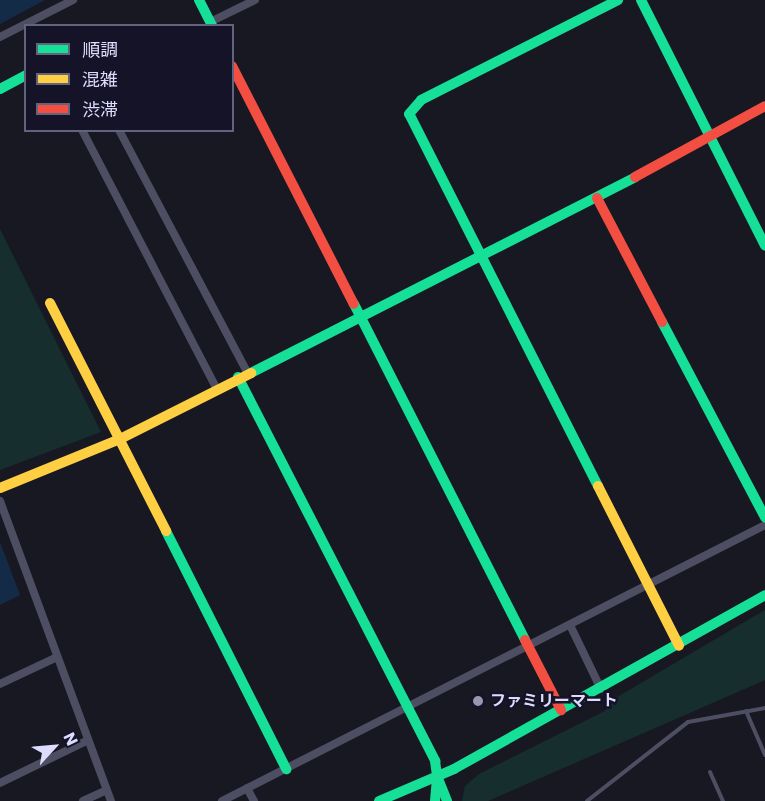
<!DOCTYPE html>
<meta charset="utf-8">
<style>
body{margin:0}
#map{position:relative;width:765px;height:801px;overflow:hidden;background:#181823;font-family:Poppins,"Noto Sans JP",sans-serif}
div>[style]{position:absolute}
[style*='--x']{left:calc(var(--x)*1px);top:calc(var(--y)*1px);width:calc(var(--w)*1px);rotate:calc(var(--a)*1deg)}
.green>*{inset:0;background:#162e2d}
.water>*{inset:0;background:#142b47}
.lane>*{height:4px;margin:-2px;padding:0 2px;transform-origin:2px;border-radius:2px;background:#4e4e63}
.street>*{height:8px;margin:-4px;padding:0 4px;transform-origin:4px;border-radius:4px;background:#4e4e63}
.fast>*{height:10px;margin:-5px;padding:0 5px;transform-origin:5px;border-radius:5px;background:#16e098}
.slow>*{height:10px;margin:-5px;padding:0 5px;transform-origin:5px;border-radius:5px;background:#ffcf43}
.jam>*{height:10px;margin:-5px;padding:0 5px;transform-origin:5px;border-radius:5px;background:#f24e42}
.dots>*{width:16px;height:16px;translate:-50% -50%;box-sizing:border-box;border:3px solid #141328;border-radius:50%}
span{translate:-50% -50%;white-space:nowrap;text-align:center;line-height:1.15;-webkit-text-stroke:5px #141328;paint-order:stroke}
.poi-label{font-size:16px;color:#dddcfc;font-weight:700}
.left{translate:0 -50%;text-align:left}
.legend{position:absolute;left:24px;top:24px;width:210px;height:108px;box-sizing:border-box;background:#141328;border:2px solid #64637d;margin:0;padding:8px 10px;list-style:none;font-size:18px;color:#dddcfc}
.legend li{display:flex;align-items:center;gap:12px;height:30px}
.legend b{width:30px;border:2px solid #64637d}
.north{position:absolute;left:24px;top:717px;width:60px;height:60px;-webkit-text-stroke:4px #141328;paint-order:stroke;rotate:64deg;font-size:16px;font-weight:700;line-height:24px;text-align:center;color:#dddcfc}
.north::after{content:'';display:block;margin:auto;width:21px;height:27px;background:#dddcfc;clip-path:polygon(50% 0,100% 100%,50% 72%,0 100%)}
</style>
<div id="map">
<div class="green">
<div style="clip-path:polygon(0 229px,101px 432px,0 470px)"></div>
<div style="clip-path:polygon(765px 610px,765px 680px,488px 801px,462px 801px,465px 786px,479px 774px,605px 711px,607px 703px)"></div>
</div>
<div class="water">
<div style="clip-path:polygon(0 0,45px 0,0 24px)"></div>
<div style="clip-path:polygon(0 542px,20px 595px,0 605px)"></div>
</div>
<div class="lane">
<div style="--x:746;--y:711;--w:48;--a:66.6"></div>
<div style="--x:710;--y:772;--w:32;--a:66"></div>
<div style="--x:587;--y:801;--w:128;--a:-38"></div>
<div style="--x:688;--y:722;--w:78;--a:-10.3"></div>
</div>
<div class="street">
<div style="--x:210;--y:22;--w:50;--a:-26.1"></div>
<div style="--x:0;--y:37;--w:82;--a:-26.9"></div>
<div style="--x:82;--y:130;--w:292;--a:62.5"></div>
<div style="--x:119;--y:130;--w:274;--a:62.1"></div>
<div style="--x:0;--y:501;--w:320;--a:69.7"></div>
<div style="--x:570;--y:625;--w:71;--a:64.2"></div>
<div style="--x:0;--y:684;--w:63;--a:-25.3"></div>
<div style="--x:0;--y:783;--w:98;--a:-26"></div>
<div style="--x:247;--y:788;--w:15;--a:62"></div>
<div style="--x:83;--y:801;--w:26;--a:-25"></div>
<div style="--x:222;--y:801;--w:609;--a:-26.94"></div>
</div>
<div class="fast">
<div style="--x:199;--y:0;--w:29;--a:63"></div>
<div style="--x:641;--y:0;--w:275;--a:63.2"></div>
<div style="--x:0;--y:89;--w:30;--a:-28"></div>
<div style="--x:354;--y:304;--w:377;--a:63"></div>
<div style="--x:662;--y:322;--w:221;--a:62.2"></div>
<div style="--x:251;--y:373;--w:431;--a:-27"></div>
<div style="--x:238;--y:377;--w:432;--a:62.8"></div>
<div style="--x:435;--y:761;--w:15;--a:82"></div>
<div style="--x:598;--y:486;--w:417;--a:-116.9"></div>
<div style="--x:409;--y:114;--w:18;--a:-49"></div>
<div style="--x:421;--y:100;--w:221;--a:-26.9"></div>
<div style="--x:166;--y:531;--w:267;--a:63.2"></div>
<div style="--x:437;--y:776;--w:27;--a:68"></div>
<div style="--x:379;--y:801;--w:82;--a:-23.1"></div>
<div style="--x:454;--y:769;--w:356;--a:-29.2"></div>
<div style="--x:435;--y:801;--w:23;--a:-85"></div>
</div>
<div class="slow">
<div style="--x:50;--y:303;--w:256;--a:63"></div>
<div style="--x:598;--y:486;--w:179;--a:63.1"></div>
<div style="--x:0;--y:488;--w:130;--a:-22.2"></div>
<div style="--x:120;--y:439;--w:147;--a:-26.7"></div>
</div>
<div class="jam">
<div style="--x:232;--y:66;--w:267;--a:62.9"></div>
<div style="--x:635;--y:177;--w:148;--a:-28.6"></div>
<div style="--x:597;--y:198;--w:140;--a:62.3"></div>
<div style="--x:525;--y:640;--w:79;--a:62.8"></div>
</div>
<div class="dots">
<div style="left:478px;top:701px;background:#9897b0"></div>
</div>
<div class="poi-label">
<span class="left" style="left:490px;top:701px">ファミリーマート</span>
</div>
<ul class="legend">
<li><b style="height:8px;background:#16e098"></b>順調</li>
<li><b style="height:8px;background:#ffcf43"></b>混雑</li>
<li><b style="height:8px;background:#f24e42"></b>渋滞</li>
</ul>
<div class="north">N</div>
</div>
